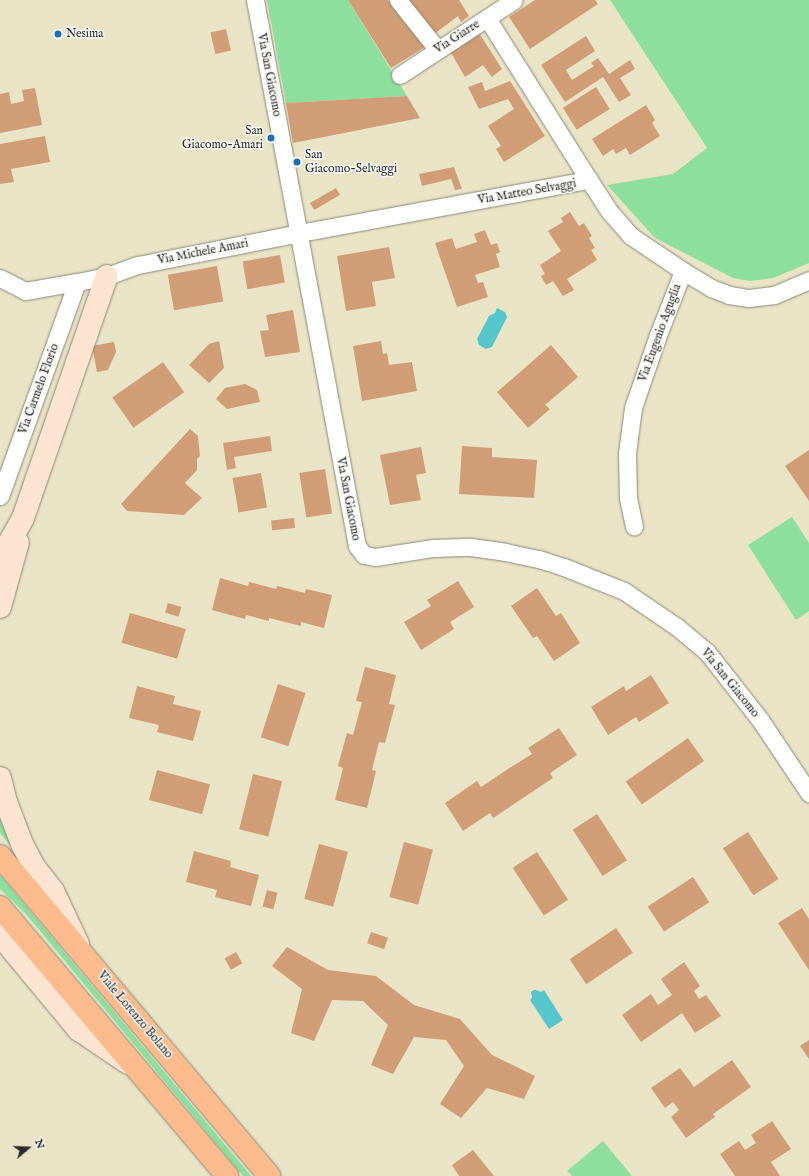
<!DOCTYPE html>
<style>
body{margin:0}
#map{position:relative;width:809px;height:1176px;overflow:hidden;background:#eae4c7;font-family:"IM FELL English",serif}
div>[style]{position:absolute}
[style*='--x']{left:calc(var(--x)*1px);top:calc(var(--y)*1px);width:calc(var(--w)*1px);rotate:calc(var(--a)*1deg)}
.green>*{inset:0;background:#8ede9d}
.water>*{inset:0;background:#57c5cc}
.building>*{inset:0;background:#d09d76;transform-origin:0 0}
.roads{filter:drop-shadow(0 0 1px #8a8879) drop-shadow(0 0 1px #8a8879)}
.minor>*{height:17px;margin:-8.5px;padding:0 8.5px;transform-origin:8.5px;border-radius:8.5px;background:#fff}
.secondary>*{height:22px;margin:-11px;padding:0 11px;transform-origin:11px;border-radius:11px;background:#fde4d1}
.primary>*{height:22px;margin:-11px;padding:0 11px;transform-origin:11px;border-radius:11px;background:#fbbb8d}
.dots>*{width:11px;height:11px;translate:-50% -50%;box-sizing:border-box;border:2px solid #f6f6f2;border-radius:50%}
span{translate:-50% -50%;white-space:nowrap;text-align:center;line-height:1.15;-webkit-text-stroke:3px #f6f6f2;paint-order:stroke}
.poi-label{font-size:12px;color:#2b2b2b}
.left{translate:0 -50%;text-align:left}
.right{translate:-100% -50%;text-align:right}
.street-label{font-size:12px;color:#2b2b2b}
.north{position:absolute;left:8px;top:1128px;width:40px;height:40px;-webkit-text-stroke:3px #f6f6f2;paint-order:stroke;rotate:71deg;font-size:11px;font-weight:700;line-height:16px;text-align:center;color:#2b2b2b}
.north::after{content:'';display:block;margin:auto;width:14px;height:18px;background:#2b2b2b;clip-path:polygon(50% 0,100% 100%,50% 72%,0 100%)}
</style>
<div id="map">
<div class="green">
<div style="clip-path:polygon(267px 0,348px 0,407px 96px,286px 103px)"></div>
<div style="clip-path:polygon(610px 0,809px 0,809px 263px,773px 278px,750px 281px,733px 278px,655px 238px,607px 185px,673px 174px,707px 148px)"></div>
<div style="clip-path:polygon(792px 517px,809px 543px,809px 611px,796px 620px,748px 545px)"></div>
<div style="clip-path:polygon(0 804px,11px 844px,9px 844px,0 833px)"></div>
<div style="clip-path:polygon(0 875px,251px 1176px,243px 1176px,26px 914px,0 889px)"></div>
<div style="clip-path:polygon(603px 1141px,632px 1176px,572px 1176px,567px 1171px)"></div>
</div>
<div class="water">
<div style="clip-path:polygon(497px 308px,505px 312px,507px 317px,492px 347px,486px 349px,479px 345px,477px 339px,489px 316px,495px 313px)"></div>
<div style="clip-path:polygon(534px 990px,536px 990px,541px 992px,544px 990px,563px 1020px,549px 1029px,530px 1000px,532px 998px,531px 992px)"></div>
</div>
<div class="building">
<div style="clip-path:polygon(348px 0,388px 0,425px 47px,391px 68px)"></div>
<div style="clip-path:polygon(405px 0,459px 0,469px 16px,461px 22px,458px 16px,433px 35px)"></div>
<div style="clip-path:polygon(535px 0,595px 0,598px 4px,530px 49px,509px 17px)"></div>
<div style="left:226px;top:29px;width:22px;height:16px;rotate:77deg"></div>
<div style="clip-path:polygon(479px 33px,502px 69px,492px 77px,483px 65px,465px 77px,450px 51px)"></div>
<div style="clip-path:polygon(586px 36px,595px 51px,566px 70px,572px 80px,594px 66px,591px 63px,598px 58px,609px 74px,630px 60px,635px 69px,620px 78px,631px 95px,619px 102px,603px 77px,565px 102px,541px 65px)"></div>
<div style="clip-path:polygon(510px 81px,545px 136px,504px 162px,496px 149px,501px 146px,488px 126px,514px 109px,508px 99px,479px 109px,468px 87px,482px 82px,485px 91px)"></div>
<div style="left:596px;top:87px;width:26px;height:39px;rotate:58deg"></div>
<div style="clip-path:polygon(35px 88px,42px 125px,0 133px,0 94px,9px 92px,11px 104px,24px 101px,22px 90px)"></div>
<div style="clip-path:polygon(407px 96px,420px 118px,293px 143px,286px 103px)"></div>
<div style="clip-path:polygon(646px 105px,655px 120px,652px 123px,660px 136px,630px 155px,626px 148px,616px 154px,613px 149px,603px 156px,592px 139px)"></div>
<div style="clip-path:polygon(45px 136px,50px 162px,11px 169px,14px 182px,0 184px,0 144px)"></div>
<div style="clip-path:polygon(454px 167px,462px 189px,455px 190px,451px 179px,422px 186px,419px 174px)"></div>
<div style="left:336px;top:188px;width:8px;height:30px;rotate:60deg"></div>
<div style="clip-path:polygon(570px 212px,579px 226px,584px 223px,592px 236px,589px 238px,595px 248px,591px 250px,597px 260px,567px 279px,574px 290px,563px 296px,553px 281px,546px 285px,541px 276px,545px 274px,540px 265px,561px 251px,548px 231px,563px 222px,561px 218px)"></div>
<div style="clip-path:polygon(485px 230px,491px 245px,497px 243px,500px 252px,496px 254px,500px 267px,475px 275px,478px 283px,483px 282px,488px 297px,457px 307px,435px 243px,452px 238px,456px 249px,477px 242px,474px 234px)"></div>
<div style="clip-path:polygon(389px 247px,395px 278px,372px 282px,376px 306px,346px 311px,337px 256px)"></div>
<div style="left:280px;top:255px;width:28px;height:38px;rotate:80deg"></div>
<div style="left:217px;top:266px;width:36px;height:50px;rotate:80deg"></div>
<div style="clip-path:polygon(293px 310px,300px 352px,265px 357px,260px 331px,269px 330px,266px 315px)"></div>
<div style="clip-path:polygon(219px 341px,224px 368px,209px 383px,189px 365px,209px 344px)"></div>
<div style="clip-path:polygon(381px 341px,383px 354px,387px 353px,389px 365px,412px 362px,417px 391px,362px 401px,353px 346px)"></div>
<div style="clip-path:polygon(114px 342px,116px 352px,108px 370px,97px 372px,92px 346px)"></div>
<div style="clip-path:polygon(551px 345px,578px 377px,545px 405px,550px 409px,528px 428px,497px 392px)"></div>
<div style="left:163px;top:362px;width:37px;height:62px;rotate:55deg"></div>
<div style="clip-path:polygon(245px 384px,257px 390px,260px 402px,227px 409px,216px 399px,225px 388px)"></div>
<div style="clip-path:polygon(190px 429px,198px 436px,200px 456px,197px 459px,197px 470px,185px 483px,202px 498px,184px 515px,127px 511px,121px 504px)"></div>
<div style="clip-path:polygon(270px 436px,272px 451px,234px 457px,236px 468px,227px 470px,223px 443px)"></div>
<div style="clip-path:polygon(462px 446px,492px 448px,492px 457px,537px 460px,534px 498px,459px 494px)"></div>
<div style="clip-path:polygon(421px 447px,426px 473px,416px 475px,421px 500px,390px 505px,380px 455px)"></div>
<div style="clip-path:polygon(809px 450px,809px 501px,785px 466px)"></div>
<div style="left:325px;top:469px;width:45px;height:26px;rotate:81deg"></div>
<div style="left:261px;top:473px;width:35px;height:29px;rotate:80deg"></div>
<div style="left:294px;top:518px;width:10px;height:23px;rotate:84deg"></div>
<div style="clip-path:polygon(220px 578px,248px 586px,249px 582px,276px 589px,277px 586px,305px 593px,306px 589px,332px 595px,324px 628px,301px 622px,301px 626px,269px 618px,269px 621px,246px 615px,245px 619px,212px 610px)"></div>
<div style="clip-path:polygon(458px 581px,474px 607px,450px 622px,454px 629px,421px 650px,404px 622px,431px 606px,427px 600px)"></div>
<div style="clip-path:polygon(537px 588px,556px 616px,561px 613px,580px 643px,554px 661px,537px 636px,533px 638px,511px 606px)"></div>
<div style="left:168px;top:603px;width:14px;height:10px;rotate:17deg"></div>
<div style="left:130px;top:613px;width:58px;height:31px;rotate:16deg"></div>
<div style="clip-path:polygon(365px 667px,396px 675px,389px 704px,395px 705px,385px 743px,379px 742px,372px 770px,376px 771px,367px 808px,335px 800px,343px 768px,338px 766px,347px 733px,353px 735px,362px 702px,356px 701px)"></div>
<div style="clip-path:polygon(651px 675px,669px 703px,639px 722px,636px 717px,608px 735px,591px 707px,624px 686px,626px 691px)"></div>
<div style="left:278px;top:684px;width:29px;height:56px;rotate:18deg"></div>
<div style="clip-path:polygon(137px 686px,175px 696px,173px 704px,201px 711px,193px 741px,157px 732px,159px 725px,129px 718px)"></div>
<div style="clip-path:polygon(559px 728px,577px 755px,550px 773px,553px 778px,493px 818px,490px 813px,463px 831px,445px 803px,477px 781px,481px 787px,508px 769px,532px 754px,528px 748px)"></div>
<div style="left:688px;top:738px;width:28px;height:76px;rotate:55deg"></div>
<div style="left:157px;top:770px;width:55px;height:31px;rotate:15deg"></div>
<div style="left:253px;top:774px;width:30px;height:57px;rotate:14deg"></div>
<div style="left:597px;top:814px;width:55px;height:29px;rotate:57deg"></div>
<div style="left:748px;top:832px;width:56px;height:30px;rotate:57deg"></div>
<div style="left:404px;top:842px;width:30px;height:57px;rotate:15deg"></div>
<div style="left:319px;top:844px;width:30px;height:57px;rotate:15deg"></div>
<div style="clip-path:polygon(194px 851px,231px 861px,230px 867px,259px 875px,251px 906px,215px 897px,217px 890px,186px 882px)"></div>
<div style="left:537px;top:852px;width:57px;height:29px;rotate:57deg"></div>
<div style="left:693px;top:877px;width:30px;height:54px;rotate:57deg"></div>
<div style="left:267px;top:890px;width:11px;height:17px;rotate:15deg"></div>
<div style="clip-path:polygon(802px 908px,809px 919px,809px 970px,778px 923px)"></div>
<div style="left:616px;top:928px;width:30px;height:56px;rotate:56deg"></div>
<div style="left:371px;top:932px;width:18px;height:12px;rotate:19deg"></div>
<div style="clip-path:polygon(287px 947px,328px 970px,376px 976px,414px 1005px,460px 1019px,492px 1055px,535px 1076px,524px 1099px,487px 1088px,461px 1118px,440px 1104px,464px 1066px,446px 1040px,414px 1037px,393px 1074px,371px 1065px,388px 1025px,363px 1001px,332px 1000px,314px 1041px,291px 1033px,302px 989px,272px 966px)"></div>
<div style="left:236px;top:952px;width:13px;height:13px;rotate:61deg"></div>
<div style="clip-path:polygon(684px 962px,700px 986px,694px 991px,699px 999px,706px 995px,721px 1016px,695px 1033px,682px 1013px,641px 1042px,622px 1015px,651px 994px,658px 1005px,672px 995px,661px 979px)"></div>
<div style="clip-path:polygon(809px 1040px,809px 1059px,800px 1046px)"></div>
<div style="clip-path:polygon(732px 1060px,751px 1087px,713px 1114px,715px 1117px,686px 1138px,671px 1117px,679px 1110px,673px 1102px,665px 1108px,651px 1088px,680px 1068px,694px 1087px)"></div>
<div style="clip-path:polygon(772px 1121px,791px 1149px,771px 1162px,780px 1176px,735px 1176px,720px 1154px,739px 1141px,745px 1150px,756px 1143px,751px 1135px)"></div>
<div style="clip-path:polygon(473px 1150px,494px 1176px,459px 1176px,452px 1165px)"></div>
</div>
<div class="roads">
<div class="minor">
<div style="--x:255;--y:0;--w:555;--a:79.42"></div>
<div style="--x:357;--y:546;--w:11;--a:52"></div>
<div style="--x:364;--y:555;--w:11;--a:10"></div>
<div style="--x:375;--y:557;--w:59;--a:-8.8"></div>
<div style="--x:433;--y:548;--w:38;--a:-2"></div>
<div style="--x:471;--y:547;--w:34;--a:8"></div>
<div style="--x:505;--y:552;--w:35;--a:12"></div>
<div style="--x:539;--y:559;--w:26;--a:18"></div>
<div style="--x:564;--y:567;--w:65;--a:21.8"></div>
<div style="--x:624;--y:591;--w:64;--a:34.2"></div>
<div style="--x:677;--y:627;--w:39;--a:40"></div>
<div style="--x:707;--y:652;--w:88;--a:52"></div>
<div style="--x:761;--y:721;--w:87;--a:56.3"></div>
<div style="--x:398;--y:0;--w:63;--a:51.5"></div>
<div style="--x:400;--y:75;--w:136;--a:-33.3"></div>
<div style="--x:589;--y:180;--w:38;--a:57"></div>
<div style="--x:610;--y:212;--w:32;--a:49"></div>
<div style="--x:631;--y:236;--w:63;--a:33.9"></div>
<div style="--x:683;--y:271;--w:69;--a:111.3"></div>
<div style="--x:658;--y:335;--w:77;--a:108.9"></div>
<div style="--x:633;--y:408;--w:45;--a:97.6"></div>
<div style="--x:627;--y:453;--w:45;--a:88.7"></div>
<div style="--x:628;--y:498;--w:29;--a:78"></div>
<div style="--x:683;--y:271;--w:33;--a:31"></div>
<div style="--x:711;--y:288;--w:19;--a:21"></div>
<div style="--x:729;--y:295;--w:20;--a:9"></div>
<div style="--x:749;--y:298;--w:25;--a:-7"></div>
<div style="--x:774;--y:295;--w:38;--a:-23"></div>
<div style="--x:0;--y:278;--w:28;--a:27"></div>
<div style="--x:25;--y:291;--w:53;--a:-9.8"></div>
<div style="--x:77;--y:282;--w:31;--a:-11"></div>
<div style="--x:107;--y:276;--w:33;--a:-20"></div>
<div style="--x:138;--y:265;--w:164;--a:-11.2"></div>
<div style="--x:299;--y:233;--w:295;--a:-10.4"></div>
<div style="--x:589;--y:180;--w:191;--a:-122.2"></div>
<div style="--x:0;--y:496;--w:227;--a:-70.2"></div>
</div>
<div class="secondary">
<div style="--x:0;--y:559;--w:47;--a:-60.7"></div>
<div style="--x:23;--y:518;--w:256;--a:-70.9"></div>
<div style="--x:0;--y:607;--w:67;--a:-74.5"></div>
<div style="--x:0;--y:778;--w:25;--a:76"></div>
<div style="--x:6;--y:802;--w:45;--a:69.1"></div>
<div style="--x:22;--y:844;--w:27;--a:62"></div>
<div style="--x:35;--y:868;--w:29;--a:52"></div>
<div style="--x:53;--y:891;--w:59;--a:64.7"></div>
<div style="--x:0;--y:935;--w:124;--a:50.3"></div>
<div style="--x:79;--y:1030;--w:59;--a:34"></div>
</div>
<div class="primary">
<div style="--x:0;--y:856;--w:418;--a:49.9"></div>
<div style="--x:0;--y:907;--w:352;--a:49.8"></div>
</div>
</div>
<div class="dots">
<div style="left:58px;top:34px;background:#1f6fb2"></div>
<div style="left:271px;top:138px;background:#1f6fb2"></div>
<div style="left:297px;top:162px;background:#1f6fb2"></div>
</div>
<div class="poi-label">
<span class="left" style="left:66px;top:34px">Nesima</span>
<span class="right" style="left:263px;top:138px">San<br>Giacomo-Amari</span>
<span class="left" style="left:305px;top:162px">San<br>Giacomo-Selvaggi</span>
</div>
<div class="street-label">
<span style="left:457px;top:37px;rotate:-33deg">Via Giarre</span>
<span style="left:269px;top:75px;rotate:79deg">Via San Giacomo</span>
<span style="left:527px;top:192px;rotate:-10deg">Via Matteo Selvaggi</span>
<span style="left:203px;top:252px;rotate:-11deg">Via Michele Amari</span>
<span style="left:660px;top:333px;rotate:-70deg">Via Eugenio Aguglia</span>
<span style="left:39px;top:389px;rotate:-70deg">Via Carmelo Florio</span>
<span style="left:348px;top:499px;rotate:79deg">Via San Giacomo</span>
<span style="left:730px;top:683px;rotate:51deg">Via San Giacomo</span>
<span style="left:135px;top:1015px;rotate:50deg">Viale Lorenzo Bolano</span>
</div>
<div class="north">N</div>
</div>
